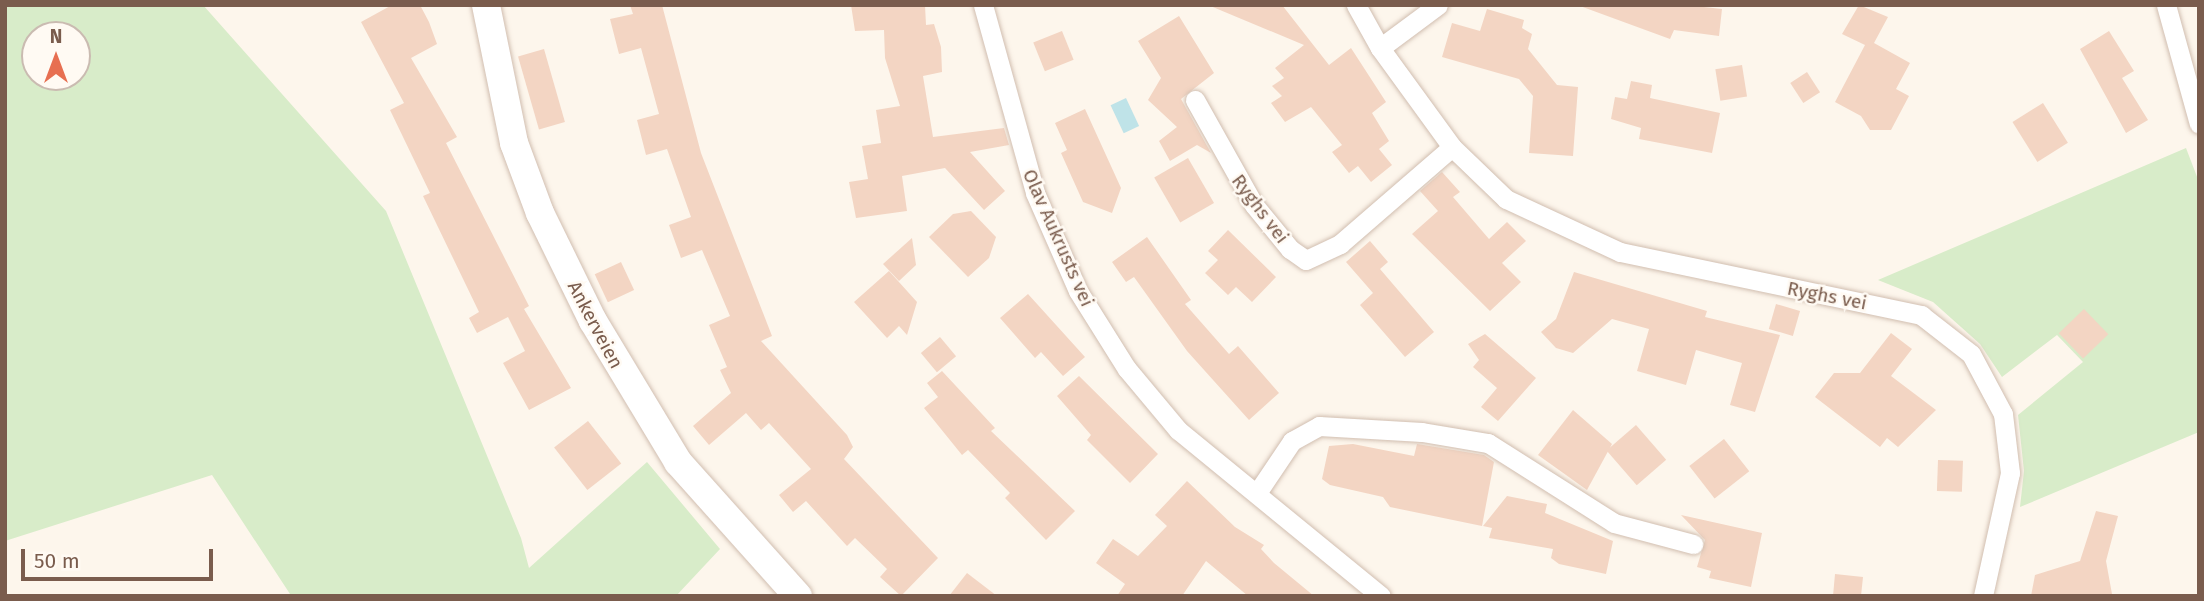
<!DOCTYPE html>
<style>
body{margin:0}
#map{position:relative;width:2204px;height:601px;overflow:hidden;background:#fdf6ec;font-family:"Fira Sans",sans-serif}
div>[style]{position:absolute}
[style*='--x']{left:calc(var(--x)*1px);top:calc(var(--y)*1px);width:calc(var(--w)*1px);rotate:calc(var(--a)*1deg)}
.green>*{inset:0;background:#d8ecc9}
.water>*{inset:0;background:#bfe3e8;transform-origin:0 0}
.building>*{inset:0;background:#f3d5c3;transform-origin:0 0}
.roads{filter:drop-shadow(0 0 2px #d1beb0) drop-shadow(0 0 2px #d1beb0)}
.street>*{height:19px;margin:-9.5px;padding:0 9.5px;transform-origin:9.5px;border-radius:9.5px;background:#fff}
.secondary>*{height:28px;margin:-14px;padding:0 14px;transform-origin:14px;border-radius:14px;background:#fff}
span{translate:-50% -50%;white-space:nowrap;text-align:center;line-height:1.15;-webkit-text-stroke:5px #fffaf3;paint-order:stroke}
.street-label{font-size:19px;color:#7a5c4d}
.frame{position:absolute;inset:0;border:7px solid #7a5c4d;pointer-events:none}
.north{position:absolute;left:21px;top:21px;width:70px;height:70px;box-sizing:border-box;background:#fffaf3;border:2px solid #cabbb1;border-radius:50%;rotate:0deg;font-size:19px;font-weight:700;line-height:28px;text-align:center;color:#7a5c4d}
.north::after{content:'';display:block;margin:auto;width:24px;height:32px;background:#e76f51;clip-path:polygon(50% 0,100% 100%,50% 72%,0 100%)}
.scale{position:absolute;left:21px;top:549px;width:192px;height:32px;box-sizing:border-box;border:4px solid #7a5c4d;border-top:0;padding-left:9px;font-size:21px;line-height:24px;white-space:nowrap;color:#7a5c4d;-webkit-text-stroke:5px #fffaf3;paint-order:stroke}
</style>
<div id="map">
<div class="green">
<div style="clip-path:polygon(evenodd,5px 5px,203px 5px,386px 211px,521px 538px,529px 568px,647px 462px,720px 549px,676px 596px,297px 596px,290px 594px,212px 475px,5px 541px,5px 5px,35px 35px,77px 35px,77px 77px,35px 77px,35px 35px)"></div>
<div style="clip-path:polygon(2186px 148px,2199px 182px,2199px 432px,2020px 507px,2024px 471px,2018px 415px,2083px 362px,2057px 335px,2002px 377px,1980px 344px,1933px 302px,1878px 280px)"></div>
</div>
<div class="water">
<div style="left:1126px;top:98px;width:31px;height:17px;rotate:65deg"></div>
</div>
<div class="building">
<div style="clip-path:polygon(392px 5px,420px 5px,429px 22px,437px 44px,411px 58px,457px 137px,446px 143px,529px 306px,524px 309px,571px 388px,529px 410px,503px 363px,525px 351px,508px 317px,477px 333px,469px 318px,479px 312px,423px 196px,430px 193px,390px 110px,404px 103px,361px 22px)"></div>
<div style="clip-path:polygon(630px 5px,662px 5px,701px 153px,772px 336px,761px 341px,847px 435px,853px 447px,844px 459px,938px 558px,901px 596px,880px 577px,887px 569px,855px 538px,847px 546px,806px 501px,793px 512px,779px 495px,811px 469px,769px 423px,761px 430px,746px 413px,709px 445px,693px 426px,731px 393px,720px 370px,727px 367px,709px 325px,730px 316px,702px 250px,681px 258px,669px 225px,691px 217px,667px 149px,646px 155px,637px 120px,659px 114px,641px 48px,619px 54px,610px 19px,633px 14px)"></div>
<div style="clip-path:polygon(851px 5px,925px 5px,926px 25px,934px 24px,941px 47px,942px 72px,923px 76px,933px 137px,1004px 128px,1009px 145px,970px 152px,1005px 191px,984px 210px,945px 168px,902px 176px,907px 211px,856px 218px,849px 182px,868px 179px,862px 146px,881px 143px,876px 110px,900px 106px,885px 58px,884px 30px,855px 31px)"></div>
<div style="clip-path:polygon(1208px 5px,1282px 5px,1329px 65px,1351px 48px,1386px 102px,1372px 113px,1389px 141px,1379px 149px,1392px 165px,1371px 182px,1358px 166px,1349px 173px,1332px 152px,1342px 145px,1311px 107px,1285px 122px,1271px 103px,1282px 96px,1272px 86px,1284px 78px,1275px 68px,1304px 45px)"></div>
<div style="clip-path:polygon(1686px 5px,1722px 9px,1719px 36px,1674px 30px,1670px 39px,1580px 6px)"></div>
<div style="clip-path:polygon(1859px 5px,1888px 17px,1874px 43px,1910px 63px,1896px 89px,1909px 96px,1891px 130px,1870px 130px,1861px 116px,1835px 102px,1865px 45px,1842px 34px)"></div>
<div style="clip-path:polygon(1487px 9px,1524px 20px,1522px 28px,1532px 34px,1528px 49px,1557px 85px,1578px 87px,1573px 156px,1529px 153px,1533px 96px,1519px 79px,1442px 57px,1452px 23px,1480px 31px)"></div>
<div style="clip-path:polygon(1179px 16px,1214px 73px,1181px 99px,1211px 153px,1197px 145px,1170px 161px,1159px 141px,1177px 127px,1148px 100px,1161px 78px,1138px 41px)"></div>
<div style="left:1062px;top:31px;width:31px;height:31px;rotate:68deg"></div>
<div style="clip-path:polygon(2109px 31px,2134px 71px,2122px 78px,2148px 120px,2126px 133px,2080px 49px)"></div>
<div style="left:544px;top:49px;width:76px;height:27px;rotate:74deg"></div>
<div style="left:1742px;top:65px;width:32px;height:27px;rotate:81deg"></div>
<div style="left:1807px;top:72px;width:24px;height:20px;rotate:57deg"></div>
<div style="clip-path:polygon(1631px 81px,1652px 85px,1650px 98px,1720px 113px,1712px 153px,1639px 139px,1641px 128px,1611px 119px,1615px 97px,1627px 99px)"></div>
<div style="left:2043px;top:103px;width:47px;height:36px;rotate:58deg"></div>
<div style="clip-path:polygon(1085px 109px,1121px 188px,1112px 213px,1083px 202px,1061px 153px,1067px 150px,1055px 123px)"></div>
<div style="left:1188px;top:158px;width:52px;height:39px;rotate:60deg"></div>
<div style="clip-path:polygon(1442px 172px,1460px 192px,1453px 197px,1489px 239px,1507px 222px,1526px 241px,1502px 263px,1521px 282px,1490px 311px,1412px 234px,1438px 211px,1420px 191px)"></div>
<div style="clip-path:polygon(971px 211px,996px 237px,989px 258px,968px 277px,929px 237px,953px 214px)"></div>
<div style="clip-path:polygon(1228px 230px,1276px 277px,1252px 302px,1236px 287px,1228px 295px,1205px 273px,1218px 260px,1208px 251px)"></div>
<div style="clip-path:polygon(1147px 237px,1191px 300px,1185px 304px,1229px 354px,1238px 346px,1279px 393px,1249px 420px,1187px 351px,1134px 277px,1126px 282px,1112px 262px)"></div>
<div style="clip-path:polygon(912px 238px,916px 265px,899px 281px,883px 264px)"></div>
<div style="clip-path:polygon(1370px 241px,1388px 262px,1380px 269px,1434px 332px,1405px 357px,1360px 305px,1373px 293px,1346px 262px)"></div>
<div style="left:621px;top:262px;width:31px;height:29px;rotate:65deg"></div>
<div style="clip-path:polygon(889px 271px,917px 302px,907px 335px,899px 326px,887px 338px,854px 302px)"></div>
<div style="clip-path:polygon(1574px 272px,1707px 311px,1705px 317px,1780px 335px,1755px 412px,1730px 405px,1742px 363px,1696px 350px,1686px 385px,1637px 371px,1649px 329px,1612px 319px,1573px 353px,1556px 348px,1541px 332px,1556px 319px)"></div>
<div style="clip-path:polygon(1028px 294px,1085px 357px,1063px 376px,1041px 352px,1035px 358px,1000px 318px)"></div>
<div style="left:1776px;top:304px;width:25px;height:26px;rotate:16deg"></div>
<div style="left:2084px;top:309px;width:35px;height:35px;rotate:46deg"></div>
<div style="clip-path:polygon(1891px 333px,1912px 349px,1891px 376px,1936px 410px,1898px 447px,1887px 438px,1880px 447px,1815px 397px,1834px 373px,1860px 373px)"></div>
<div style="clip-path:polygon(1485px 334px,1536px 378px,1498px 421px,1481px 407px,1497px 388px,1473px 367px,1479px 360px,1468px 344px)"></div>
<div style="left:940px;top:337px;width:25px;height:25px;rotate:50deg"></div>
<div style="clip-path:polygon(942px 371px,995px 428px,991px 431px,1075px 511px,1046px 540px,1005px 498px,1010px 493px,968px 450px,962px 455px,924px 408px,938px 397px,927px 383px)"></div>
<div style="clip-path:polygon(1079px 376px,1158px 454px,1130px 483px,1087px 440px,1091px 435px,1057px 396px)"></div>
<div style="clip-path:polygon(1573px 410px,1612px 444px,1587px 490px,1538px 455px)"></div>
<div style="left:588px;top:421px;width:54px;height:43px;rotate:52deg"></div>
<div style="left:1636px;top:425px;width:46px;height:39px;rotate:49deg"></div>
<div style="left:1724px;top:439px;width:41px;height:44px;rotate:52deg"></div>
<div style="clip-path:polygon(1353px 444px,1414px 456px,1417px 444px,1484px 455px,1494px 462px,1482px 526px,1390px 507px,1383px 497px,1330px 485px,1322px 479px,1329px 446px)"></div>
<div style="left:1938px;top:460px;width:25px;height:31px;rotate:2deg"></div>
<div style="clip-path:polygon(1187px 481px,1235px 527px,1264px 545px,1261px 549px,1274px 563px,1314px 596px,1248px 596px,1206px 561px,1182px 596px,1117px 596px,1125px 584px,1096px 563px,1113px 539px,1138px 556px,1167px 526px,1155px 515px)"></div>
<div style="clip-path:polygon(1507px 496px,1547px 504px,1545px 513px,1613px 541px,1606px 574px,1559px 564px,1551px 558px,1553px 549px,1489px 538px,1492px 528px,1483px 526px)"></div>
<div style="clip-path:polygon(2096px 511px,2118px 516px,2106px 561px,2112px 594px,2031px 596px,2035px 575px,2080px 561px)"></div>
<div style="clip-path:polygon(1681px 515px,1762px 533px,1751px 587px,1709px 578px,1711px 571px,1697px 567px,1705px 540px)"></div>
<div style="clip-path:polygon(967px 573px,997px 596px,949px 596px)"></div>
<div style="clip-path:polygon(1835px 574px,1863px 577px,1861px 596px,1833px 596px)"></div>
</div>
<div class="roads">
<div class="street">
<div style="--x:983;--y:5;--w:195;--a:74.5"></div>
<div style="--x:1035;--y:193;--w:107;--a:66.3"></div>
<div style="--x:1078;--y:291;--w:92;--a:57.9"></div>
<div style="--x:1127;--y:369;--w:80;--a:50.1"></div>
<div style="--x:1178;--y:430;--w:262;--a:39.3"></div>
<div style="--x:1356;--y:5;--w:49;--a:60.8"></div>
<div style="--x:1380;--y:48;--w:122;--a:54"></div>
<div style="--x:1452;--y:147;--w:75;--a:43.9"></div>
<div style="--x:1506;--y:199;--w:126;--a:24.9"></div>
<div style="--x:1620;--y:252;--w:308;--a:11.8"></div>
<div style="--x:1921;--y:315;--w:63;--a:38"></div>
<div style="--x:1971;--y:354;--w:68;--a:61.9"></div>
<div style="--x:2003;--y:414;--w:59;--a:83.2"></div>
<div style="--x:2010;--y:473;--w:126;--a:102.4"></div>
<div style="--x:2166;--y:5;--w:123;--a:74.5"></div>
<div style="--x:1380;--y:48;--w:72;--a:-36.6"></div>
<div style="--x:1195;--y:100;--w:120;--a:60.7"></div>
<div style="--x:1254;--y:205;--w:57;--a:50.7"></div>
<div style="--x:1290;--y:249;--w:19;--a:35"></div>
<div style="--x:1306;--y:260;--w:38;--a:-25"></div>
<div style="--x:1340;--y:244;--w:148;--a:-40.9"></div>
<div style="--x:1257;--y:493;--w:63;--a:-56.1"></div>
<div style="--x:1292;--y:441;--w:31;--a:-29"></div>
<div style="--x:1319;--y:426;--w:103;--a:3.3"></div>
<div style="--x:1422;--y:432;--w:67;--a:9.5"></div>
<div style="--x:1488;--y:443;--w:149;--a:32.4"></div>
<div style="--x:1614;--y:523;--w:82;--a:14.9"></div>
</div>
<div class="secondary">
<div style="--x:486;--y:5;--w:141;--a:78.5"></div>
<div style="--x:514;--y:143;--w:75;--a:69.6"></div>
<div style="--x:540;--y:213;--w:120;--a:63.9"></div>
<div style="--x:593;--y:321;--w:165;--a:58.9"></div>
<div style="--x:678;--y:462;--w:180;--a:48.2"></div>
</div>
</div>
<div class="street-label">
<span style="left:1260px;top:209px;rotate:53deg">Ryghs vei</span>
<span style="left:1058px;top:238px;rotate:66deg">Olav Aukrusts vei</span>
<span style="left:1827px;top:296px;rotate:11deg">Ryghs vei</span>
<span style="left:595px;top:325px;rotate:62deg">Ankerveien</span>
</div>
<div class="frame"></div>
<div class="north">N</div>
<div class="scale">50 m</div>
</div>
